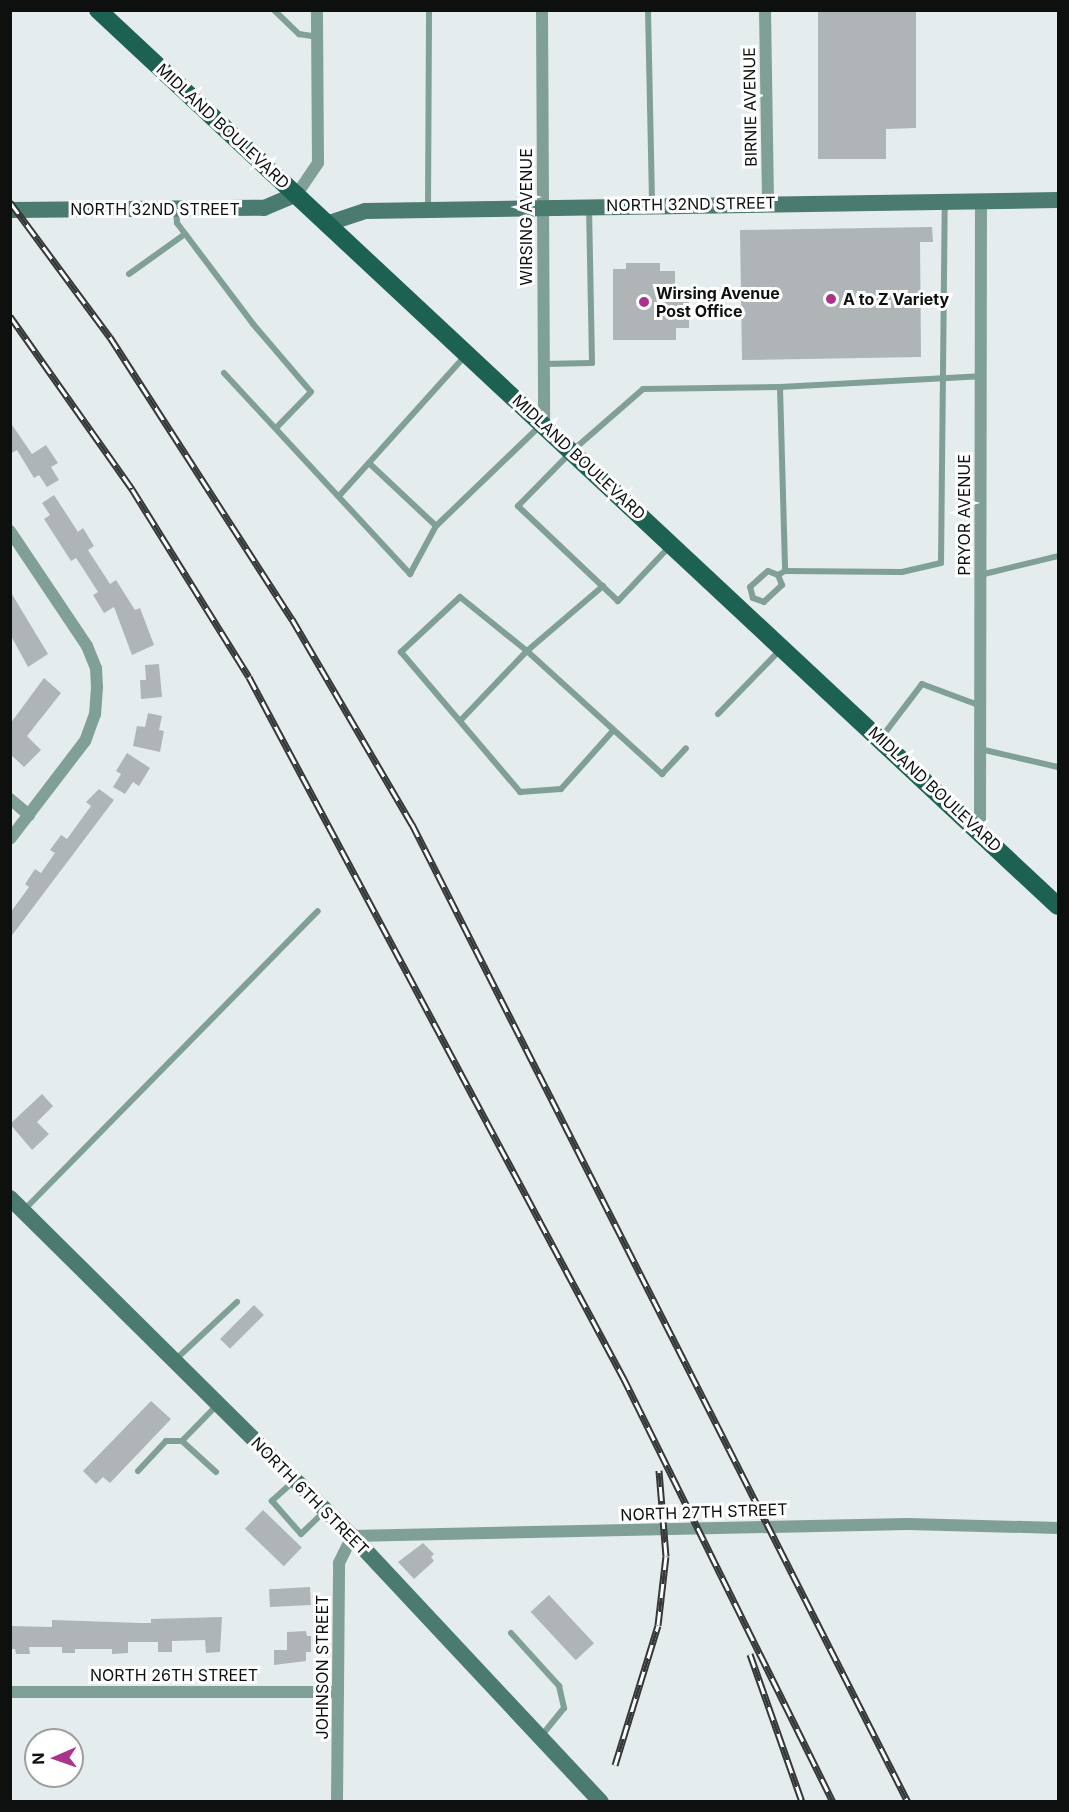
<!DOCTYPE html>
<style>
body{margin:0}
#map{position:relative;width:1069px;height:1812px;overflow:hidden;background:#e5eced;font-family:Inter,sans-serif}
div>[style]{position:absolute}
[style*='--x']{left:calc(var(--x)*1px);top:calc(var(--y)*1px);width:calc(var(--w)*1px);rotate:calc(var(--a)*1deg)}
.building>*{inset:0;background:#afb5b7;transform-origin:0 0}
.lane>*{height:6px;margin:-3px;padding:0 3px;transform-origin:3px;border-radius:3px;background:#80a097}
.street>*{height:12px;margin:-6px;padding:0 6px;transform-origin:6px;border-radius:6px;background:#80a097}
.secondary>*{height:16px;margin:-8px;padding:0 8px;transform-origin:8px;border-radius:8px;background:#4a7b6e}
.primary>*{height:18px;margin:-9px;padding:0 9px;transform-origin:9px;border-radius:9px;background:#1d6152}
.rail>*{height:7px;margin-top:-3.5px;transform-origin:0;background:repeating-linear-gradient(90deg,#fff 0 14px,#353838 0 28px);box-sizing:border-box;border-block:2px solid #353838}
.dots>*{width:16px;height:16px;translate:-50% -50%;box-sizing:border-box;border:3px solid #fff;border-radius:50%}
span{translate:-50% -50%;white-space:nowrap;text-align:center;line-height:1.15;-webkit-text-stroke:6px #fff;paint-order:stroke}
.street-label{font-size:16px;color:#0e1010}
.poi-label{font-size:16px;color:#0e1010;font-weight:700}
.left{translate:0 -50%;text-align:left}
.frame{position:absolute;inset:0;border:12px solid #0e1010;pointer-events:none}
.north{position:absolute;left:24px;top:1728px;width:60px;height:60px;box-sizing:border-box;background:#fff;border:2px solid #9f9f9f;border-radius:50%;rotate:268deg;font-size:16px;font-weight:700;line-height:24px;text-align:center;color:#0e1010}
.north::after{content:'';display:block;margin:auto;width:21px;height:27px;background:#aa338b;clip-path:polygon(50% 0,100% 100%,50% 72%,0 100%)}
</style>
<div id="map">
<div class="building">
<div style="clip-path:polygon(818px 10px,916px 12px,916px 128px,886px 129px,886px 159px,818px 159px)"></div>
<div style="clip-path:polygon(932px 227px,933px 242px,920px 242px,921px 357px,742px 360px,740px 230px)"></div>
<div style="clip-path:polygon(626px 263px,660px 263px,660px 271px,675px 271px,675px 302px,689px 302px,689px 328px,676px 328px,676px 340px,613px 340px,613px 269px,626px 269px)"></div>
<div style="clip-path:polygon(10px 422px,32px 454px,46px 445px,58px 463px,51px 467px,59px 480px,47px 487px,39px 475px,34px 478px,17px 450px,10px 454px)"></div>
<div style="clip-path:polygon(54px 495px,78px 532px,83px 528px,94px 546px,88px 550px,110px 584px,116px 580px,135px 610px,140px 608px,154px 645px,132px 655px,114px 607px,104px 613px,93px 595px,98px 592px,84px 570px,76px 558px,71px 561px,44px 519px,50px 515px,42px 503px)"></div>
<div style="clip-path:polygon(10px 591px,48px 654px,28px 667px,10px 634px)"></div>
<div style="clip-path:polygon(159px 664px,162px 697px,141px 699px,140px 680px,146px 680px,145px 665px)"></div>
<div style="clip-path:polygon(44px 678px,61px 693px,27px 736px,41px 750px,24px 767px,10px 754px,10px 724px)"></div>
<div style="clip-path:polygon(148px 713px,162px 716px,159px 730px,164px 731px,160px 752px,133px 746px,137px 726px,145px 727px)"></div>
<div style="clip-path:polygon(127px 753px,150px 768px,139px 786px,133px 782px,125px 794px,113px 787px,121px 774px,116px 771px)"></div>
<div style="clip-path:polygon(99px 789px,114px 800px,10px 938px,10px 913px,29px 887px,25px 884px,35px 869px,41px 873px,55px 853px,50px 850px,61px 835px,67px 839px,91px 806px,86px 802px)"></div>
<div style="clip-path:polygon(42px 1094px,53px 1106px,37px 1122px,49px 1134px,32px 1150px,10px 1124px)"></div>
<div style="left:254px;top:1305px;width:14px;height:48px;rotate:45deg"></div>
<div style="clip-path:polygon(151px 1401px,171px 1419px,110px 1483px,103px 1477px,96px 1484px,83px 1471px)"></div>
<div style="left:263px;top:1510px;width:54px;height:26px;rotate:44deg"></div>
<div style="clip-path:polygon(423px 1543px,434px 1554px,431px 1557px,434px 1561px,414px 1579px,398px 1562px)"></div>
<div style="left:310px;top:1587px;width:18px;height:41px;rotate:87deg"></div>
<div style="left:549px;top:1595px;width:66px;height:25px;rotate:47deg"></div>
<div style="clip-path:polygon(222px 1617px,220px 1652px,206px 1653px,205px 1640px,172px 1641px,172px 1652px,158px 1652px,158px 1642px,128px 1642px,128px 1653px,112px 1654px,112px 1649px,75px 1649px,75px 1653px,62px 1653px,62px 1647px,29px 1647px,30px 1654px,16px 1654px,15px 1649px,10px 1649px,10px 1626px,52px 1627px,52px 1620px,141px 1623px,151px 1623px,151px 1619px)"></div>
<div style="clip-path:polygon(306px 1631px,307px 1636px,311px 1636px,311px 1652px,306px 1652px,306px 1661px,274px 1665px,274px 1650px,287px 1650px,287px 1632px)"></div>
</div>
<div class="lane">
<div style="--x:274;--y:10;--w:35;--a:44"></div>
<div style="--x:299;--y:34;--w:18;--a:9"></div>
<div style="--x:648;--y:10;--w:194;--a:88.8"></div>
<div style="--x:428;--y:209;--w:199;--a:-89.7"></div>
<div style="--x:176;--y:211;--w:12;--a:85"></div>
<div style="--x:177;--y:223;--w:126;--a:53"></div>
<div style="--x:253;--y:324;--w:89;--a:49.5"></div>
<div style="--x:311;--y:392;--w:50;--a:134.2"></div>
<div style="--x:129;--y:274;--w:69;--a:-35.5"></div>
<div style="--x:543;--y:364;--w:49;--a:-1.2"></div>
<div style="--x:592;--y:363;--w:153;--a:-91.1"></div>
<div style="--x:224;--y:373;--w:274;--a:47.2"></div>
<div style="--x:410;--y:574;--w:55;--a:-61.6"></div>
<div style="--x:436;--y:526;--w:146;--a:-43.9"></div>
<div style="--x:780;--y:387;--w:184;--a:88.4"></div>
<div style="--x:369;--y:463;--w:92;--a:43.2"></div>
<div style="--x:339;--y:496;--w:188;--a:-48"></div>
<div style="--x:670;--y:546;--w:76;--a:133.4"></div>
<div style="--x:618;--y:601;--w:138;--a:-136.5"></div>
<div style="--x:518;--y:506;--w:77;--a:-45.5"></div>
<div style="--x:572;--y:451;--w:94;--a:-41.1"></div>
<div style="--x:643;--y:389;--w:137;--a:-0.8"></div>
<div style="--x:780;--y:387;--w:200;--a:-3.1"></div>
<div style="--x:768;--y:571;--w:11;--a:22"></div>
<div style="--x:778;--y:575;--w:11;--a:68"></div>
<div style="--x:782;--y:585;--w:25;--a:137"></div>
<div style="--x:764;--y:602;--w:12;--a:-160"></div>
<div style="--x:753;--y:598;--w:11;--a:-105"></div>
<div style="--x:750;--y:587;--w:24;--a:-42"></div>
<div style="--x:778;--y:575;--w:8;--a:-30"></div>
<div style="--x:785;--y:571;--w:117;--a:0.5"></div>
<div style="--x:902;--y:572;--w:40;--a:-13"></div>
<div style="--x:941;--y:563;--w:359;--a:-89.4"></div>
<div style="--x:980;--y:575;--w:80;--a:-13.7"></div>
<div style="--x:603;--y:586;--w:100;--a:139.5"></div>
<div style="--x:527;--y:651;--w:183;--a:42.3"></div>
<div style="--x:662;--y:774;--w:35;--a:-47"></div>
<div style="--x:718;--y:714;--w:89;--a:-45.9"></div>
<div style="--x:460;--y:721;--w:97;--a:-46.3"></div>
<div style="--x:527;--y:651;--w:86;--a:-141.1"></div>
<div style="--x:460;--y:597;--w:81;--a:137"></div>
<div style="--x:401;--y:652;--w:184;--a:49.6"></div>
<div style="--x:520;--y:792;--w:41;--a:-4.2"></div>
<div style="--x:561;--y:789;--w:76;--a:-48.2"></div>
<div style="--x:881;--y:738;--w:68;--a:-52.8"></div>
<div style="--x:922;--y:684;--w:63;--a:20.4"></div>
<div style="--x:980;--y:749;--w:80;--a:13"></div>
<div style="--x:24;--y:1210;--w:419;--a:-45.5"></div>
<div style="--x:175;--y:1360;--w:85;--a:-43.1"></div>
<div style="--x:138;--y:1471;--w:41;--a:-47"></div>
<div style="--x:166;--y:1441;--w:16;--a:0"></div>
<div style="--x:216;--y:1472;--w:46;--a:-137.6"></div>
<div style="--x:182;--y:1441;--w:52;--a:-45.8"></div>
<div style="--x:294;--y:1481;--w:30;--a:138"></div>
<div style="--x:272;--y:1501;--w:44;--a:48.7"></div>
<div style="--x:301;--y:1534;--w:33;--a:-44"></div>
<div style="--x:511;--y:1633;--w:72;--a:47.8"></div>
<div style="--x:559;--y:1686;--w:23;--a:77"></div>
<div style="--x:564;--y:1708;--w:36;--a:129"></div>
</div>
<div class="street">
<div style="--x:542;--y:10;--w:413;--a:89.7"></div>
<div style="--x:765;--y:10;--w:193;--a:89.1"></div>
<div style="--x:297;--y:194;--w:37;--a:-56"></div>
<div style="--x:318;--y:163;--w:153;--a:-90.4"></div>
<div style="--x:10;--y:531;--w:138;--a:56.2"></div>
<div style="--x:87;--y:646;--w:24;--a:68"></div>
<div style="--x:96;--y:668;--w:19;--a:87"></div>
<div style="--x:97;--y:687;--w:27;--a:94"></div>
<div style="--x:95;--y:714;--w:29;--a:110"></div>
<div style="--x:85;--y:741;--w:123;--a:127.4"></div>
<div style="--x:10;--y:799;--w:25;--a:40"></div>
<div style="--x:980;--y:830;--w:630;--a:-89.91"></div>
<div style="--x:10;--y:1692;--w:328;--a:0"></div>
<div style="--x:337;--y:1802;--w:239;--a:-89.5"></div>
<div style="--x:339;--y:1563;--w:30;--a:-64"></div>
<div style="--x:352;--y:1536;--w:556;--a:-1.24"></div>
<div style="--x:908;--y:1524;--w:150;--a:1.5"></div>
</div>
<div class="secondary">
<div style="--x:10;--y:210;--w:254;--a:-0.5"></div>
<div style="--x:264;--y:208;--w:36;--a:-23"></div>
<div style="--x:326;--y:224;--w:41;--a:-18.4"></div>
<div style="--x:365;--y:211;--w:693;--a:-0.91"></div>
<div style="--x:10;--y:1198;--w:481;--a:44.7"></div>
<div style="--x:352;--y:1536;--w:364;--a:46.9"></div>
</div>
<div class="primary">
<div style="--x:98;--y:10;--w:1313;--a:43.03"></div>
</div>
<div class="rail">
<div style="--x:10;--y:202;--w:168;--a:53.5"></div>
<div style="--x:110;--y:337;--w:336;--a:57.2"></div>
<div style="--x:292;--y:619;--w:238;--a:59.7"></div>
<div style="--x:412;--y:824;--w:1097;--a:63.11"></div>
<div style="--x:10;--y:316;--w:212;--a:54.8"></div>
<div style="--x:132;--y:489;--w:221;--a:58.1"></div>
<div style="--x:249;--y:677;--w:794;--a:61.89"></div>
<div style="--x:623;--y:1377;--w:474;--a:63.7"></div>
<div style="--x:750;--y:1654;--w:157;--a:70.6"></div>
<div style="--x:615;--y:1765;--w:146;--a:-72.9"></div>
<div style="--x:658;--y:1625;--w:69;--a:-83.4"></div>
<div style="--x:666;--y:1556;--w:86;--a:-94.7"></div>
</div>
<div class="dots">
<div style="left:831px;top:299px;background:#aa338b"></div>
<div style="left:644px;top:302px;background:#aa338b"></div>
</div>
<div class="street-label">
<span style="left:750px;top:107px;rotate:-91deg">BIRNIE AVENUE</span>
<span style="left:223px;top:126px;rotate:43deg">MIDLAND BOULEVARD</span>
<span style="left:691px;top:204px;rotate:-1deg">NORTH 32ND STREET</span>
<span style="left:155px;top:209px">NORTH 32ND STREET</span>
<span style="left:526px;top:217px;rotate:-90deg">WIRSING AVENUE</span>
<span style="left:579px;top:457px;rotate:43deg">MIDLAND BOULEVARD</span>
<span style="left:964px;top:515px;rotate:-90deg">PRYOR AVENUE</span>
<span style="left:935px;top:789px;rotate:43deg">MIDLAND BOULEVARD</span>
<span style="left:310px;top:1496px;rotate:45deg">NORTH 6TH STREET</span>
<span style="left:704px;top:1512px;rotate:-2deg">NORTH 27TH STREET</span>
<span style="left:322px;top:1667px;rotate:-90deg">JOHNSON STREET</span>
<span style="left:174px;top:1675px">NORTH 26TH STREET</span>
</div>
<div class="poi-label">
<span class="left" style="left:656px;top:302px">Wirsing Avenue<br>Post Office</span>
<span class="left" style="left:843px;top:299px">A to Z Variety</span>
</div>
<div class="frame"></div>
<div class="north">N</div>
</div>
